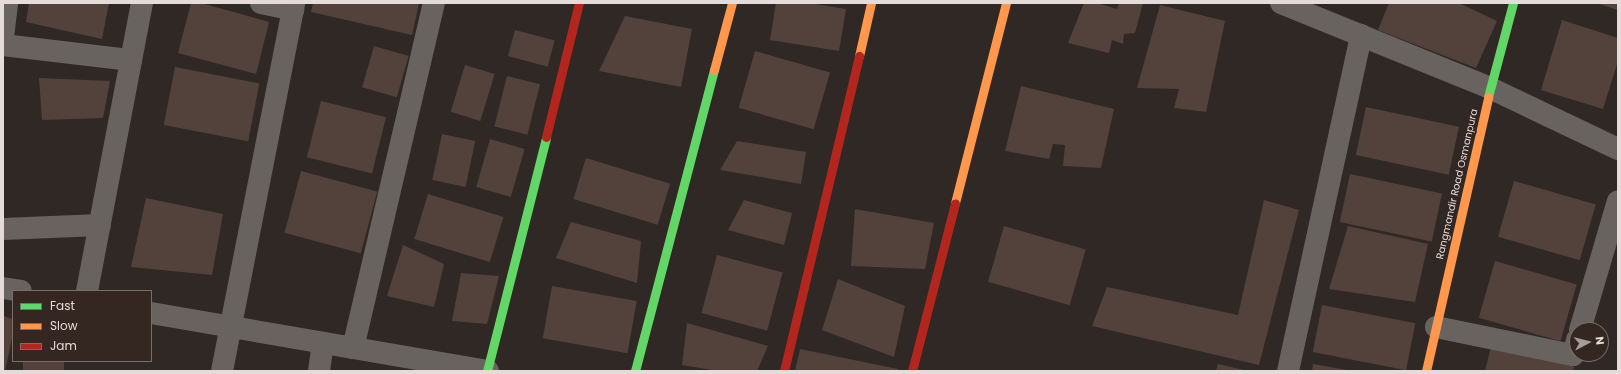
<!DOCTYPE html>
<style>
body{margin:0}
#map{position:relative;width:1621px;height:374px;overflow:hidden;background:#302825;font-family:Poppins,sans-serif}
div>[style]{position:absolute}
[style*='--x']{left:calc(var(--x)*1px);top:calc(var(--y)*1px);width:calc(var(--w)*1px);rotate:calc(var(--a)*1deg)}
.building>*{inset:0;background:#52423b;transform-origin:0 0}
.street>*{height:22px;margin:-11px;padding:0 11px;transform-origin:11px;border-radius:11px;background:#696360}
.fast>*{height:9px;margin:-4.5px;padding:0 4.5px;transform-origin:4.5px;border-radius:4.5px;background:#63d668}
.slow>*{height:9px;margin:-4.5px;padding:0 4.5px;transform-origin:4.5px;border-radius:4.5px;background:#ff974d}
.jam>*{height:9px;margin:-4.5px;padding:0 4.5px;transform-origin:4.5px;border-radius:4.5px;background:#b3261e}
span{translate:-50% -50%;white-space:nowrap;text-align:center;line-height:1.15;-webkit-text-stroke:3px #342621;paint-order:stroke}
.street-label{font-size:10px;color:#e5dbd8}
.frame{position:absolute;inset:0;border:4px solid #e5dbd8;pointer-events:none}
.legend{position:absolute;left:12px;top:290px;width:140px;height:72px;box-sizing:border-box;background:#342621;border:1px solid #7b6e6a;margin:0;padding:5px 7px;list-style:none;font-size:12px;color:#e5dbd8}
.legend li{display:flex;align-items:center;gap:8px;height:20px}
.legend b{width:20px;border:1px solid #7b6e6a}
.north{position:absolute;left:1569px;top:322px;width:40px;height:40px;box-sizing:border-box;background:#342621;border:1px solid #7b6e6a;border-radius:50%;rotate:83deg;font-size:11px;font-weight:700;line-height:16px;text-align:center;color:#e5dbd8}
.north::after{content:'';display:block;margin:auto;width:14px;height:18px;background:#a69c99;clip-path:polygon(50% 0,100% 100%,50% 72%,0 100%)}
</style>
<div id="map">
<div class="building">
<div style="clip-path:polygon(29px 3px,109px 3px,102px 39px,26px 22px)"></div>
<div style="clip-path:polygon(191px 3px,201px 3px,269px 22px,256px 74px,178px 53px)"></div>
<div style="clip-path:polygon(313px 3px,419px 3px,412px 35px,311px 12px)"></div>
<div style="clip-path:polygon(776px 3px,809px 3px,846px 9px,839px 51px,770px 40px)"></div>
<div style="clip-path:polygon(1084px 3px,1097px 3px,1117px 9px,1119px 3px,1143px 3px,1135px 33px,1124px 34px,1123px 44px,1112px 40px,1109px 53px,1068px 43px)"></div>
<div style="clip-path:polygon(1389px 3px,1459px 3px,1497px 21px,1476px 68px,1378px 30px)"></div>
<div style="clip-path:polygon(1596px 3px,1618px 3px,1618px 10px)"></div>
<div style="clip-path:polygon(1160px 5px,1225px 21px,1206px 112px,1174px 108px,1179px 89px,1137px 88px)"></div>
<div style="clip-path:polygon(625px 16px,692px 29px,681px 87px,599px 71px)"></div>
<div style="clip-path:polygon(1562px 20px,1618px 38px,1618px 61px,1603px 109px,1541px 90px)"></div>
<div style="left:515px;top:30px;width:41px;height:27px;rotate:15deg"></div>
<div style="left:374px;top:46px;width:36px;height:43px;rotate:16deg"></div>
<div style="left:755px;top:51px;width:78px;height:59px;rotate:16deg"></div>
<div style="left:465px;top:65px;width:31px;height:49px;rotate:17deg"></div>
<div style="left:175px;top:67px;width:86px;height:59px;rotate:11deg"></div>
<div style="left:507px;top:76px;width:34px;height:52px;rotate:14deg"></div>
<div style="clip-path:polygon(39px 78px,110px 81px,103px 118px,42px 120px)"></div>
<div style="clip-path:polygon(1021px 86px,1114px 109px,1101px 168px,1063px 166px,1065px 145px,1053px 144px,1049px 159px,1005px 151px)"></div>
<div style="left:321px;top:101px;width:67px;height:58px;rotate:14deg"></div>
<div style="left:1366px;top:107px;width:95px;height:49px;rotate:12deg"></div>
<div style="left:442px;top:134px;width:34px;height:47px;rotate:12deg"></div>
<div style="left:490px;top:139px;width:36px;height:50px;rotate:16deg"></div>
<div style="clip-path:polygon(737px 141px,806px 152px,801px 184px,720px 170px)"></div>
<div style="left:586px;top:158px;width:88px;height:43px;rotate:17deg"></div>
<div style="left:301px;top:171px;width:79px;height:64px;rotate:15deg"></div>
<div style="left:1350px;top:174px;width:94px;height:49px;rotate:12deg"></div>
<div style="left:1514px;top:181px;width:85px;height:58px;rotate:16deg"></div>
<div style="left:428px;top:194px;width:79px;height:47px;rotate:17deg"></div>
<div style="clip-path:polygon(146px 198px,223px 214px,212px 275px,131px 267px)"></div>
<div style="clip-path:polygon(744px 200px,792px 213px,784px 245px,728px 230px)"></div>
<div style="clip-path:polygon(1264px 200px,1299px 210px,1259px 365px,1092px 326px,1107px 287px,1238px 315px)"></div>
<div style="clip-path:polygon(855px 209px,934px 223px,925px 269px,851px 266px)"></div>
<div style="clip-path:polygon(571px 222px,641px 241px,637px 283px,556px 258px)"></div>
<div style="left:1004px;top:226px;width:85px;height:58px;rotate:16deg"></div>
<div style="clip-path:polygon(1348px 226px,1428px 244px,1415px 302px,1329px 289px)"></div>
<div style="clip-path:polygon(403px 245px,444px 264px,434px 307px,387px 296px)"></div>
<div style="left:717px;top:255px;width:68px;height:60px;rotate:15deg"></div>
<div style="left:1495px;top:261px;width:85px;height:59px;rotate:16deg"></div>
<div style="clip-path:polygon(461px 273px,499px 276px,487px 324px,452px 321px)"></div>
<div style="clip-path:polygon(838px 279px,905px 306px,894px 357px,822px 330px)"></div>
<div style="left:552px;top:286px;width:86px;height:53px;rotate:10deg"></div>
<div style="left:1322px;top:305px;width:95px;height:48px;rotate:11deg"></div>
<div style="clip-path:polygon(3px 316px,13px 319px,13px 334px,5px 371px,3px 371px)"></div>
<div style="clip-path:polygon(687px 323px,768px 346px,757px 371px,718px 371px,682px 365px)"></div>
<div style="clip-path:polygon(1492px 343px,1574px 367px,1573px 371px,1485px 371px)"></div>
<div style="clip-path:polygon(800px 349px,898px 369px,898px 371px,795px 371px)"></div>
<div style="left:23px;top:361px;width:41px;height:10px"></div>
<div style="clip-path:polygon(1218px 364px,1244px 370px,1244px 371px,1216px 371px)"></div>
<div style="clip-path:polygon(1313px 364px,1347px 370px,1347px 371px,1312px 371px)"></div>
</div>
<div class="street">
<div style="--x:261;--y:3;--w:33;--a:12"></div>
<div style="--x:1281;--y:3;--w:226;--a:22.1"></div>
<div style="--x:1490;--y:88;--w:142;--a:25.5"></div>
<div style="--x:3;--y:37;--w:34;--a:-83"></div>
<div style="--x:3;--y:45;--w:129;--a:6.7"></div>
<div style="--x:3;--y:229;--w:97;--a:-2.4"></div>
<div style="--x:3;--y:288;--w:18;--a:9"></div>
<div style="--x:87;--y:291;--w:293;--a:-79.2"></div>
<div style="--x:151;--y:313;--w:342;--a:9.8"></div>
<div style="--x:1436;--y:327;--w:140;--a:11.6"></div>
<div style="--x:1573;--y:355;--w:16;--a:-75"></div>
<div style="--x:1580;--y:330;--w:134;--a:-73.6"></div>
<div style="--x:353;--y:348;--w:354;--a:-76.8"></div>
<div style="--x:222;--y:371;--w:375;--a:-78.9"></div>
<div style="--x:319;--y:371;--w:28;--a:-82"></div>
<div style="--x:1288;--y:371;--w:344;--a:-77.7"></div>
</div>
<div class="fast">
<div style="--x:1488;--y:97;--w:97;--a:-75.1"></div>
<div style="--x:487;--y:371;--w:241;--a:-75.8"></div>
<div style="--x:635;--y:371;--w:311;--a:-75.3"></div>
</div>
<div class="slow">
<div style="--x:859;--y:56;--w:54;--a:-77.2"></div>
<div style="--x:714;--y:70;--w:69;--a:-75"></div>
<div style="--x:955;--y:203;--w:206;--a:-75.7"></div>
<div style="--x:1426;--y:371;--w:281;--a:-77.2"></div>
</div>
<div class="jam">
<div style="--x:546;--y:137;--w:138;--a:-76.2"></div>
<div style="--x:784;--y:371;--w:324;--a:-76.6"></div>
<div style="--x:912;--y:371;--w:173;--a:-75.6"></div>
</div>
<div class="street-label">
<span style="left:1457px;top:184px;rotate:-77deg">Rangmandir Road Osmanpura</span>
</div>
<div class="frame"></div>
<ul class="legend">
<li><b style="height:5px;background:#63d668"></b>Fast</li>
<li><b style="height:5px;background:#ff974d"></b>Slow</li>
<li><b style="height:5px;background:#b3261e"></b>Jam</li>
</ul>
<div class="north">N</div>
</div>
